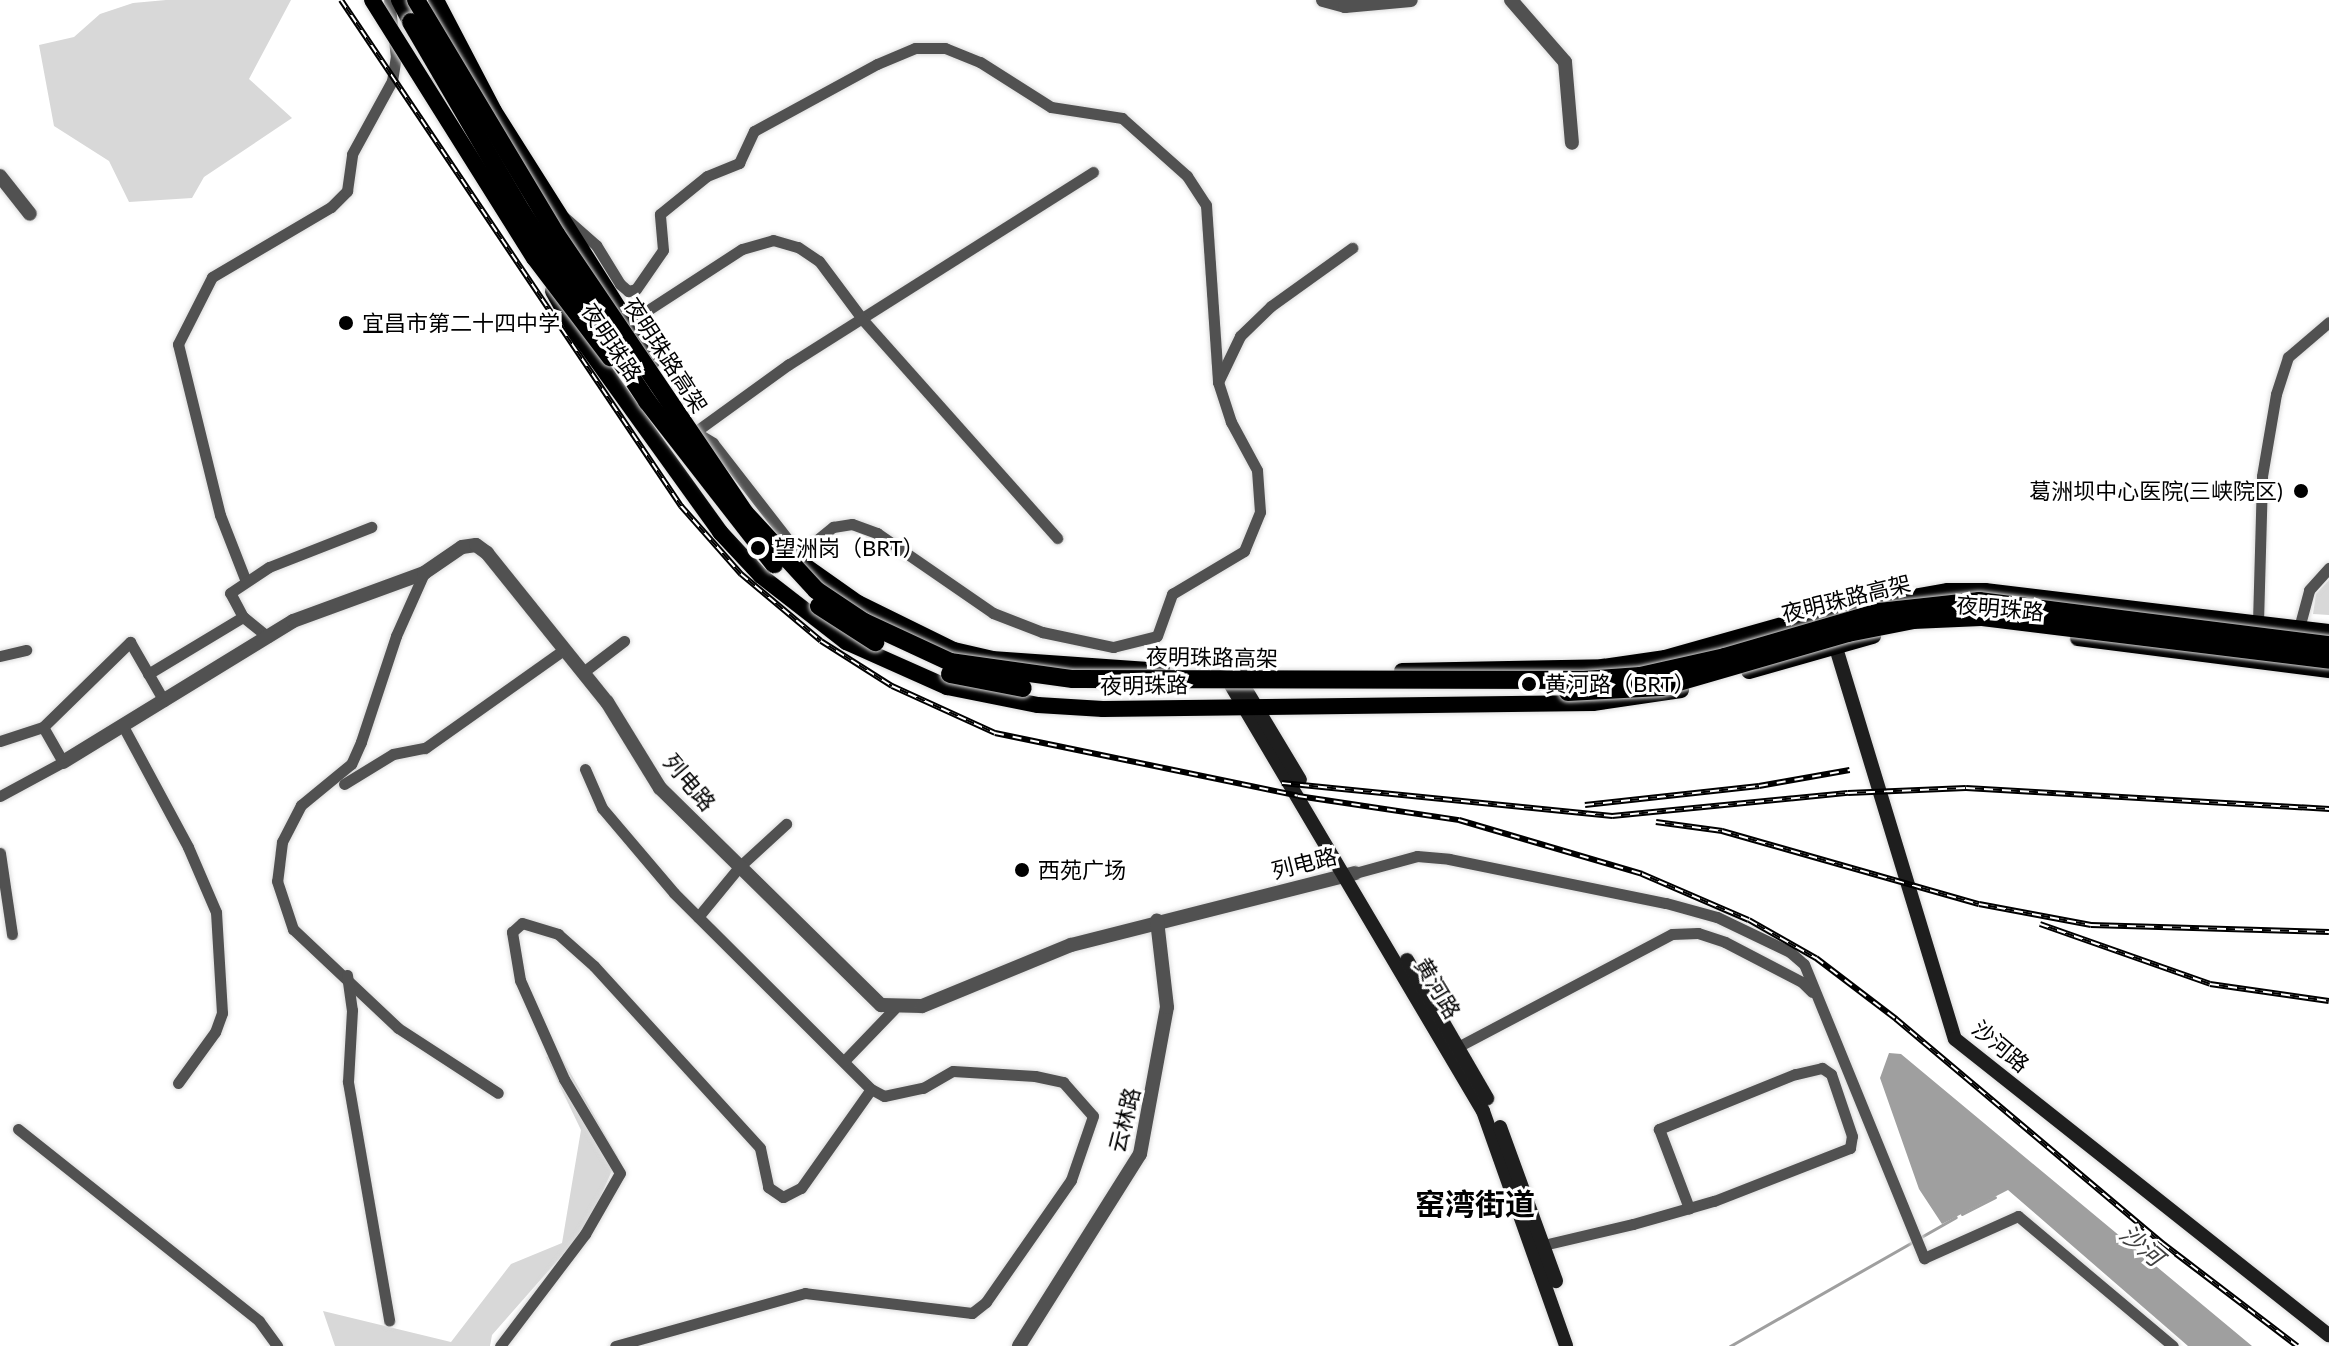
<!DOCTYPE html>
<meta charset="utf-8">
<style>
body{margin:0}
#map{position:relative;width:2329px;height:1346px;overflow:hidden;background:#fff;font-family:Lato,"Noto Sans SC",sans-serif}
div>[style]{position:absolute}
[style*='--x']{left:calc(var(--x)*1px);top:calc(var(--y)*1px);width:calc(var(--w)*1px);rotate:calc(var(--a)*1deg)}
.green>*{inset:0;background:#d8d8d8}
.water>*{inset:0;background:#9f9f9f}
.stream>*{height:3px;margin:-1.5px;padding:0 1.5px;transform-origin:1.5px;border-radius:1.5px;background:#9f9f9f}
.roads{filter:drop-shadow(0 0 2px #dbdbdb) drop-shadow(0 0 2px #dbdbdb)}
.minor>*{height:11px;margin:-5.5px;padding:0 5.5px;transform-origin:5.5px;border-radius:5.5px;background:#515151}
.tertiary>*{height:14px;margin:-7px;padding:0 7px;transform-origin:7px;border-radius:7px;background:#515151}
.secondary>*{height:14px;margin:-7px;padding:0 7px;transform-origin:7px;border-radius:7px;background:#1e1e1e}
.primary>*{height:16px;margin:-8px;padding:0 8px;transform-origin:8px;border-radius:8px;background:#000}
.rail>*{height:6px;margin-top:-3px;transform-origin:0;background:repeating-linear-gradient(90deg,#fff 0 9px,#000 0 18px);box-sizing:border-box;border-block:2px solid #000}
.bridges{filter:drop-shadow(0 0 2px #dbdbdb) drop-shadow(0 0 2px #dbdbdb)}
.primary-bridge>*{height:16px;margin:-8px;padding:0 8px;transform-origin:8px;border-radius:8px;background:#000}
.trunk-bridge>*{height:18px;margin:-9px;padding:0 9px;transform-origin:9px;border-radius:9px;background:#000}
.dots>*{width:22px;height:22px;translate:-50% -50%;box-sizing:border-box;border:4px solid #fff;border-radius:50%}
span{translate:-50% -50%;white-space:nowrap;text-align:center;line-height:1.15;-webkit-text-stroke:6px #fff;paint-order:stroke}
.poi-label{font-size:22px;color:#000}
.left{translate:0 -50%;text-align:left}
.right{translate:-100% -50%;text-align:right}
.street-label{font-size:22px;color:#000}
.water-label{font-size:24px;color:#404040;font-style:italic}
.district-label{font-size:30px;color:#000;font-weight:700}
</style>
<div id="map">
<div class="green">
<div style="clip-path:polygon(166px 0,291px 0,249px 79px,292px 118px,204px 177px,192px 198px,129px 202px,109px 161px,54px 126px,39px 45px,74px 37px,100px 14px,133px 3px)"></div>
<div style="clip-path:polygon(2329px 580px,2329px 615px,2313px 614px,2316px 594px)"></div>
<div style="clip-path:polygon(559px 1053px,618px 1157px,587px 1227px,492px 1335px,490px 1346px,335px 1346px,323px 1311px,451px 1342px,511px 1264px,562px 1243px,581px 1130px,546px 1057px)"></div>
</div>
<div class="water">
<div style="clip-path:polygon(1889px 1053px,1901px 1054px,2252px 1346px,2188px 1346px,2008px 1190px,1942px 1224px,1919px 1189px,1880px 1078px)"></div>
</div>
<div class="stream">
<div style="--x:1962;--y:1214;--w:37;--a:-27"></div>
<div style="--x:1921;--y:1237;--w:40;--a:-29.7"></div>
<div style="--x:1730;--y:1346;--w:212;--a:-29.7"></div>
</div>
<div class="roads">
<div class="minor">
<div style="--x:1093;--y:172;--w:360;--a:147.7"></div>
<div style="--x:789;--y:364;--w:116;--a:144.1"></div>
<div style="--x:695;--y:432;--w:21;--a:31"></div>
<div style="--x:713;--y:443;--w:129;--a:52.2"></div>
<div style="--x:792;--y:545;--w:12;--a:35"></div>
<div style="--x:802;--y:552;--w:40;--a:-39"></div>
<div style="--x:833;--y:527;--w:19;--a:-9"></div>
<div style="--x:852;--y:524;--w:27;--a:20"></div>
<div style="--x:877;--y:533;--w:141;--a:34.6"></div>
<div style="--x:993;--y:613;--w:53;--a:21.2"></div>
<div style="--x:1042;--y:632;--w:73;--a:11.9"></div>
<div style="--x:1113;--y:647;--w:45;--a:-14"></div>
<div style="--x:1157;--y:636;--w:45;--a:-70.3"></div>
<div style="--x:1172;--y:594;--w:84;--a:-30.8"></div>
<div style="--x:1244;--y:551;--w:42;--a:-67.7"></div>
<div style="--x:1260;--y:512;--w:42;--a:-94.1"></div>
<div style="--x:1257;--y:470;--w:55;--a:-118.4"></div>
<div style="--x:1231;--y:422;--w:42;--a:-108"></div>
<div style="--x:1218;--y:382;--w:51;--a:-64.4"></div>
<div style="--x:1240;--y:336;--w:43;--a:-44.1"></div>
<div style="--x:1271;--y:306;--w:100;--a:-35.6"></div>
<div style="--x:564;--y:217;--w:43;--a:41.2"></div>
<div style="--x:596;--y:245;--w:46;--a:58.4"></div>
<div style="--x:620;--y:284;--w:11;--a:41"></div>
<div style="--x:628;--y:291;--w:8;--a:-14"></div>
<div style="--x:636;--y:289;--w:47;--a:-55.3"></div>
<div style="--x:663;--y:250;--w:36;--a:-95"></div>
<div style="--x:660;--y:214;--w:60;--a:-39"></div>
<div style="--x:707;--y:176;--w:35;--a:-22"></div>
<div style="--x:739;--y:163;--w:35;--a:-65"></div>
<div style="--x:754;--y:131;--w:140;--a:-28.6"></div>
<div style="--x:877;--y:64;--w:41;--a:-22.8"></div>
<div style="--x:915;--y:48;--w:30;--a:0"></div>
<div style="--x:945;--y:48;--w:38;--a:22"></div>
<div style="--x:980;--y:62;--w:84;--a:32.4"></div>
<div style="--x:1051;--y:107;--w:72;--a:8.8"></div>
<div style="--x:1122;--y:118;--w:87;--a:41.7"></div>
<div style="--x:1187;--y:176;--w:35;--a:57"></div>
<div style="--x:1206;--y:205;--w:177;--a:86.1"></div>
<div style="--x:628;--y:323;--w:136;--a:-33"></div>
<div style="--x:742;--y:249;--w:32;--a:-16"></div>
<div style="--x:773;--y:240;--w:26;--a:16"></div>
<div style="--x:798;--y:247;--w:25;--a:34"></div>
<div style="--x:819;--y:261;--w:74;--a:53.3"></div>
<div style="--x:863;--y:320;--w:292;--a:48.3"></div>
<div style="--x:424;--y:573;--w:69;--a:114"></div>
<div style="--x:396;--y:636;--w:112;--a:108.3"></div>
<div style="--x:361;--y:742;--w:24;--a:114"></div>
<div style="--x:351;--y:764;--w:65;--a:140.6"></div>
<div style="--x:301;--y:805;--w:42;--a:117.2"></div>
<div style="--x:282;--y:842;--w:39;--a:97"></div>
<div style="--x:277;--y:881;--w:51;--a:71.6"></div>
<div style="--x:293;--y:929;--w:144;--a:43.3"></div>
<div style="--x:398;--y:1028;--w:119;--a:33"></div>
<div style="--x:245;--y:579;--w:69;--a:-111.3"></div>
<div style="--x:220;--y:515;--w:176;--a:-103.8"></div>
<div style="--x:178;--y:344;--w:75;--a:-63.1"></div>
<div style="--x:212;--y:277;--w:138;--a:-30.5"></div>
<div style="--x:331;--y:207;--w:23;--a:-45"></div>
<div style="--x:347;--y:191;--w:37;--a:-82"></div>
<div style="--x:352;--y:154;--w:83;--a:-61.3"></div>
<div style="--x:392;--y:81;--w:24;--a:-81"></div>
<div style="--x:396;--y:57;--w:57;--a:-97"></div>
<div style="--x:2258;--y:622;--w:146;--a:-88.4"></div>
<div style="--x:2262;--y:476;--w:83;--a:-80.3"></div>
<div style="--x:2276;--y:394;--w:39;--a:-72"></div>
<div style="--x:2288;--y:357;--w:54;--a:-40.5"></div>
<div style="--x:2299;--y:628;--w:39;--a:-75"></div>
<div style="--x:2309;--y:590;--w:30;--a:-48"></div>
<div style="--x:268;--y:637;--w:32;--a:-141"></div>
<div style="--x:243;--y:617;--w:27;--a:-118"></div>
<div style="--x:230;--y:593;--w:47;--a:-33.7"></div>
<div style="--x:269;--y:567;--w:110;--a:-21.4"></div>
<div style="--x:0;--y:656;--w:27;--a:-13"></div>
<div style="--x:582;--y:673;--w:53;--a:-37.3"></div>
<div style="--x:148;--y:674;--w:111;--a:-31"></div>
<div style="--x:124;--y:728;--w:135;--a:61.7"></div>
<div style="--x:188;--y:847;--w:71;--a:66.7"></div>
<div style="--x:216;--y:912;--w:101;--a:86.6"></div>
<div style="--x:222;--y:1013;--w:20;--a:110"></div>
<div style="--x:215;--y:1032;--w:63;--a:126"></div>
<div style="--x:0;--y:741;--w:45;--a:-18"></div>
<div style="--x:43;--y:727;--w:122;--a:-44.3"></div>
<div style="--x:130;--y:642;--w:68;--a:60"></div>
<div style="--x:585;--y:769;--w:43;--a:66.4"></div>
<div style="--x:602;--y:808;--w:111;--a:49.7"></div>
<div style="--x:674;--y:893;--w:278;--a:44.9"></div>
<div style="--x:871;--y:1089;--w:15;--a:28"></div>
<div style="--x:884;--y:1096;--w:40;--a:-12"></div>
<div style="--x:923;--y:1088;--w:34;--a:-30"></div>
<div style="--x:953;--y:1071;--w:82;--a:3.5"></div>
<div style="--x:1035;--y:1076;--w:29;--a:12"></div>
<div style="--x:1063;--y:1082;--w:45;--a:48.6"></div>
<div style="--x:1093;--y:1116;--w:68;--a:109"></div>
<div style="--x:1071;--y:1180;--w:149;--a:124.9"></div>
<div style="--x:986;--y:1302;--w:18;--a:142"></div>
<div style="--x:972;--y:1313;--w:168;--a:-173.2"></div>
<div style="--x:805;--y:1293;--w:197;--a:164.4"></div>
<div style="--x:344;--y:784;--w:57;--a:-31.5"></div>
<div style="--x:393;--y:754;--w:33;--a:-11"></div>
<div style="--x:425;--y:748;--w:168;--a:-35.3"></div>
<div style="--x:0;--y:796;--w:72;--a:-28.4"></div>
<div style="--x:63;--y:762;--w:40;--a:-119.7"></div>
<div style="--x:0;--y:853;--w:82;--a:81.6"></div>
<div style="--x:1355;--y:873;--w:64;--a:-15.3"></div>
<div style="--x:1417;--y:856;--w:32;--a:5"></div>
<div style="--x:1449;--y:859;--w:221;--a:11.5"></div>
<div style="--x:1666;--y:903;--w:53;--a:15.4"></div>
<div style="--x:1717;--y:917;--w:81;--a:25.6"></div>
<div style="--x:1790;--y:952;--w:18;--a:41"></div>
<div style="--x:1804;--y:964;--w:318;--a:67.8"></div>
<div style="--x:1924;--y:1258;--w:103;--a:-24.1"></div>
<div style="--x:2018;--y:1216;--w:202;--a:40"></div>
<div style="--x:698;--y:917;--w:65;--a:-50.6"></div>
<div style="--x:739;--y:867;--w:64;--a:-42.5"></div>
<div style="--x:347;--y:975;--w:35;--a:82"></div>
<div style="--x:352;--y:1010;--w:72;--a:93.2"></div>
<div style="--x:348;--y:1082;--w:242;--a:80.2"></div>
<div style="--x:1450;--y:1051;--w:251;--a:-27.8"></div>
<div style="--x:1672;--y:934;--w:26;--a:-2"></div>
<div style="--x:1698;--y:933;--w:28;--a:18"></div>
<div style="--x:1725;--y:942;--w:87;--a:27.5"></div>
<div style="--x:1802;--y:982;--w:14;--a:45"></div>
<div style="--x:844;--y:1061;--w:72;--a:-46.1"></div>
<div style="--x:18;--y:1129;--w:308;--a:38.5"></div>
<div style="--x:259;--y:1321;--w:31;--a:54"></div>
<div style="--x:1535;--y:1247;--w:101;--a:-13.2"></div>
<div style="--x:1633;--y:1224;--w:58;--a:-15.9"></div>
<div style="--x:1689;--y:1208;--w:26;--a:-16"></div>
<div style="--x:1714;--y:1201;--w:146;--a:-21.3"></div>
<div style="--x:1850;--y:1148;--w:12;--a:-81"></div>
<div style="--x:1852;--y:1136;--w:65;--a:-108.7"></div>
<div style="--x:1831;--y:1074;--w:11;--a:-146"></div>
<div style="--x:1822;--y:1068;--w:28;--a:167"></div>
<div style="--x:1795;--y:1074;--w:147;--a:158"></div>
<div style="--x:1659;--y:1129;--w:85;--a:69.2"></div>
<div style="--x:500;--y:1346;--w:141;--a:-52.8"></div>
<div style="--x:585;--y:1234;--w:70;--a:-60.2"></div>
<div style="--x:620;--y:1173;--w:109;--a:-120.8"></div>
<div style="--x:564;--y:1079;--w:108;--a:-114"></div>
<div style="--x:520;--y:980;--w:49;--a:-99.5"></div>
<div style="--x:512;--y:932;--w:13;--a:-42"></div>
<div style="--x:522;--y:923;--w:38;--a:17"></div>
<div style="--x:558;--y:934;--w:48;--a:41.6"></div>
<div style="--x:594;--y:966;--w:246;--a:47.6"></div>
<div style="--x:760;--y:1148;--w:40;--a:78"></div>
<div style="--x:768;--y:1187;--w:18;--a:34"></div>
<div style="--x:783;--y:1197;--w:20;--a:-27"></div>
<div style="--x:801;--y:1188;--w:121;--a:-54.7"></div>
</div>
<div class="tertiary">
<div style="--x:1323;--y:0;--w:23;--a:15"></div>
<div style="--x:1345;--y:6;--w:66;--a:-5.2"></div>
<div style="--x:1511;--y:0;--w:82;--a:48.9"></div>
<div style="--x:1565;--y:62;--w:81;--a:85.1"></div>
<div style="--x:0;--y:176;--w:48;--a:51.7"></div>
<div style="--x:63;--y:762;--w:270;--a:-31.5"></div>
<div style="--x:293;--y:621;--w:140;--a:-20.1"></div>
<div style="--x:424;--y:573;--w:46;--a:-34.4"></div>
<div style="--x:462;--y:547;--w:14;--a:-8"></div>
<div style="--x:476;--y:545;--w:14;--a:36"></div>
<div style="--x:487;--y:553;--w:191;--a:51.2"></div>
<div style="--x:607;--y:702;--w:101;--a:58.4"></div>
<div style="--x:660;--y:788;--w:310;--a:44.5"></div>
<div style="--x:881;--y:1005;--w:41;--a:1.4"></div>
<div style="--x:922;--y:1006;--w:161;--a:-22.3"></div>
<div style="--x:1071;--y:945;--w:293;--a:-14.2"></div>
<div style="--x:1019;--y:1346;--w:227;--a:-57.8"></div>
<div style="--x:1140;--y:1154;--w:149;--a:-79.6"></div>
<div style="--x:1167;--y:1007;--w:87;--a:-96.6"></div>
</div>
<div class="secondary">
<div style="--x:1833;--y:638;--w:419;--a:73.1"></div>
<div style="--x:1955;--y:1039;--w:477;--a:38.4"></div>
<div style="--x:1225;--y:675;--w:507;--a:59.39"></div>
<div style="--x:1483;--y:1111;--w:249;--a:70.5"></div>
<div style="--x:1237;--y:675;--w:122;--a:59"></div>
<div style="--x:1407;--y:960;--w:160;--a:59.9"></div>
<div style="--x:1500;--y:1127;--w:164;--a:70"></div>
</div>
<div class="primary">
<div style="--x:399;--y:0;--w:35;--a:63"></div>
<div style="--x:436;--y:0;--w:125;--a:62.4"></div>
<div style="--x:494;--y:111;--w:296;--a:57.7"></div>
<div style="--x:438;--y:81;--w:53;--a:65.4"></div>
<div style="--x:553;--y:291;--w:45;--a:60.6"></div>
<div style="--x:575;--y:330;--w:249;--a:54.3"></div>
<div style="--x:720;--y:532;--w:60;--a:47"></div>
<div style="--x:761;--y:576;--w:108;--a:37.8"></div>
<div style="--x:846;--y:642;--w:111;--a:24"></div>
<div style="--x:947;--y:687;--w:93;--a:11.2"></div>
<div style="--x:1038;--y:705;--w:65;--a:3.5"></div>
<div style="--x:1103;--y:709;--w:490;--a:-0.7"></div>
<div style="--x:1593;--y:703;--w:89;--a:-8.4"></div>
<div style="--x:797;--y:560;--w:75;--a:35.2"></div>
<div style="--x:858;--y:603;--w:107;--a:26.1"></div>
<div style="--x:954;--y:650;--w:39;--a:13"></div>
<div style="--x:992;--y:659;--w:171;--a:4"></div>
<div style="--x:2078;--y:638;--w:253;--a:7.3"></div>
<div style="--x:1402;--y:671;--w:200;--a:-1.1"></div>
<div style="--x:1602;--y:667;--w:64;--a:-8.1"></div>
<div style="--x:1665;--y:658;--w:165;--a:-15.8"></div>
<div style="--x:1824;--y:613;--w:126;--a:-10.1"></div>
<div style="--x:1948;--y:591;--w:37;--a:0"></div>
<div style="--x:1985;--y:591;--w:346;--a:6.8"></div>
<div style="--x:1749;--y:671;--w:129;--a:-15.8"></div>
</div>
</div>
<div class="rail">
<div style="--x:341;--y:0;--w:610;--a:56.1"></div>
<div style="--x:681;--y:506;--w:91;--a:48.6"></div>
<div style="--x:741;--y:574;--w:104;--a:39.9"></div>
<div style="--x:821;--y:641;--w:84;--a:32.4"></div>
<div style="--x:892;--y:686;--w:113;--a:24.5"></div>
<div style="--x:995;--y:733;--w:309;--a:11.7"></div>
<div style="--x:1298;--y:796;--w:163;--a:8.5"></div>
<div style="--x:1459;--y:820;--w:191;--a:16.4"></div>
<div style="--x:1642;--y:874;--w:116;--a:23.3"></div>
<div style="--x:1749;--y:920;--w:77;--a:29.6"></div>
<div style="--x:1816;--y:958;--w:101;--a:37.3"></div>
<div style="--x:1896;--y:1019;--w:348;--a:40.1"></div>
<div style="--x:2162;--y:1243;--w:170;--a:37.3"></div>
<div style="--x:1282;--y:783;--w:332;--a:5.7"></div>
<div style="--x:1612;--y:816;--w:237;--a:-5.6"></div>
<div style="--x:1848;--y:793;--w:118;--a:-2.4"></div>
<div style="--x:1966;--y:788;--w:364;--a:3.3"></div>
<div style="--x:1585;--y:805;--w:175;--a:-6.2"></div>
<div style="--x:1759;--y:786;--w:92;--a:-10"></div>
<div style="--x:1656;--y:822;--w:67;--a:7.8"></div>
<div style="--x:1722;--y:831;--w:267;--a:15.9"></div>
<div style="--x:1979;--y:904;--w:114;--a:10.6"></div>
<div style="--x:2091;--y:925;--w:238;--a:1.7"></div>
<div style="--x:2040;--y:924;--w:180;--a:19.4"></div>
<div style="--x:2210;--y:984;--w:120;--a:8.1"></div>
</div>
<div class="bridges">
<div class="primary-bridge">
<div style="--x:372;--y:0;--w:305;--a:57.9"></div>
<div style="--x:534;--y:258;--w:126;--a:52.8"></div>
</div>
<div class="trunk-bridge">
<div style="--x:416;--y:0;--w:273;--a:59.1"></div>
<div style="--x:556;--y:234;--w:337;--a:55.9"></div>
<div style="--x:745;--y:513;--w:105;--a:47.3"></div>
<div style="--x:816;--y:590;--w:58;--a:33.7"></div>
<div style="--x:864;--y:622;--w:95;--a:24.9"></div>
<div style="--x:950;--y:662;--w:124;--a:7.9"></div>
<div style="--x:1073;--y:679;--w:511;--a:0.11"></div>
<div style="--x:1584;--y:680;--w:56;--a:-4.1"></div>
<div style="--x:1640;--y:676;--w:87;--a:-12.6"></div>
<div style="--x:1725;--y:657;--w:160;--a:-16.3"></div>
<div style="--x:1879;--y:612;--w:101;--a:-6.3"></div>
<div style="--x:1979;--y:601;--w:353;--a:7.2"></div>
<div style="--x:411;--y:22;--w:220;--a:59.7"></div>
<div style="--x:522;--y:212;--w:227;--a:56.5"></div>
<div style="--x:647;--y:401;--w:207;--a:52.1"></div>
<div style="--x:819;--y:606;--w:67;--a:32.7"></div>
<div style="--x:950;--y:674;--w:74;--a:10.9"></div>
<div style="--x:1568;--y:692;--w:93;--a:-3.1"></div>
<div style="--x:1661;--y:687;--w:195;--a:-16.1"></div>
<div style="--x:1848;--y:633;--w:66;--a:-11.3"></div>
<div style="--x:1913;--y:620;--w:68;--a:-2.5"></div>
<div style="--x:1981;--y:617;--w:351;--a:7"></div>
</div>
</div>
<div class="dots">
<div style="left:346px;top:323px;background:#000"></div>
<div style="left:2301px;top:491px;background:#000"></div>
<div style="left:758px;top:548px;background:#000"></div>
<div style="left:1529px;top:684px;background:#000"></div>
<div style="left:1022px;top:870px;background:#000"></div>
</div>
<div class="poi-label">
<span class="left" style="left:362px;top:323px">宜昌市第二十四中学</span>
<span class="right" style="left:2283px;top:491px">葛洲坝中心医院(三峡院区)</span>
<span class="left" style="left:774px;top:548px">望洲岗（BRT）</span>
<span class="left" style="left:1545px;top:684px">黄河路（BRT）</span>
<span class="left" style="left:1038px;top:870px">西苑广场</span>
</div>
<div class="street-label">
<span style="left:612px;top:342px;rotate:56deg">夜明珠路</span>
<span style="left:666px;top:355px;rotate:57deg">夜明珠路高架</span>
<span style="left:1846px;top:598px;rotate:-14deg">夜明珠路高架</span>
<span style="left:2000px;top:608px;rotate:5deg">夜明珠路</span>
<span style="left:1212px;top:657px;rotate:1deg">夜明珠路高架</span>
<span style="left:1144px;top:685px;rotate:-1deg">夜明珠路</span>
<span style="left:690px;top:782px;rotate:50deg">列电路</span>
<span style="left:1304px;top:863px;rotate:-14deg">列电路</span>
<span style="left:1438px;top:988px;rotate:59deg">黄河路</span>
<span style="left:2001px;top:1046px;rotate:40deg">沙河路</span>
<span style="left:1124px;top:1120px;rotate:-76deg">云林路</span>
</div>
<div class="water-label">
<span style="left:2142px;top:1245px;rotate:40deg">沙河</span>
</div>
<div class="district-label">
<span style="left:1475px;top:1203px">窑湾街道</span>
</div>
</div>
